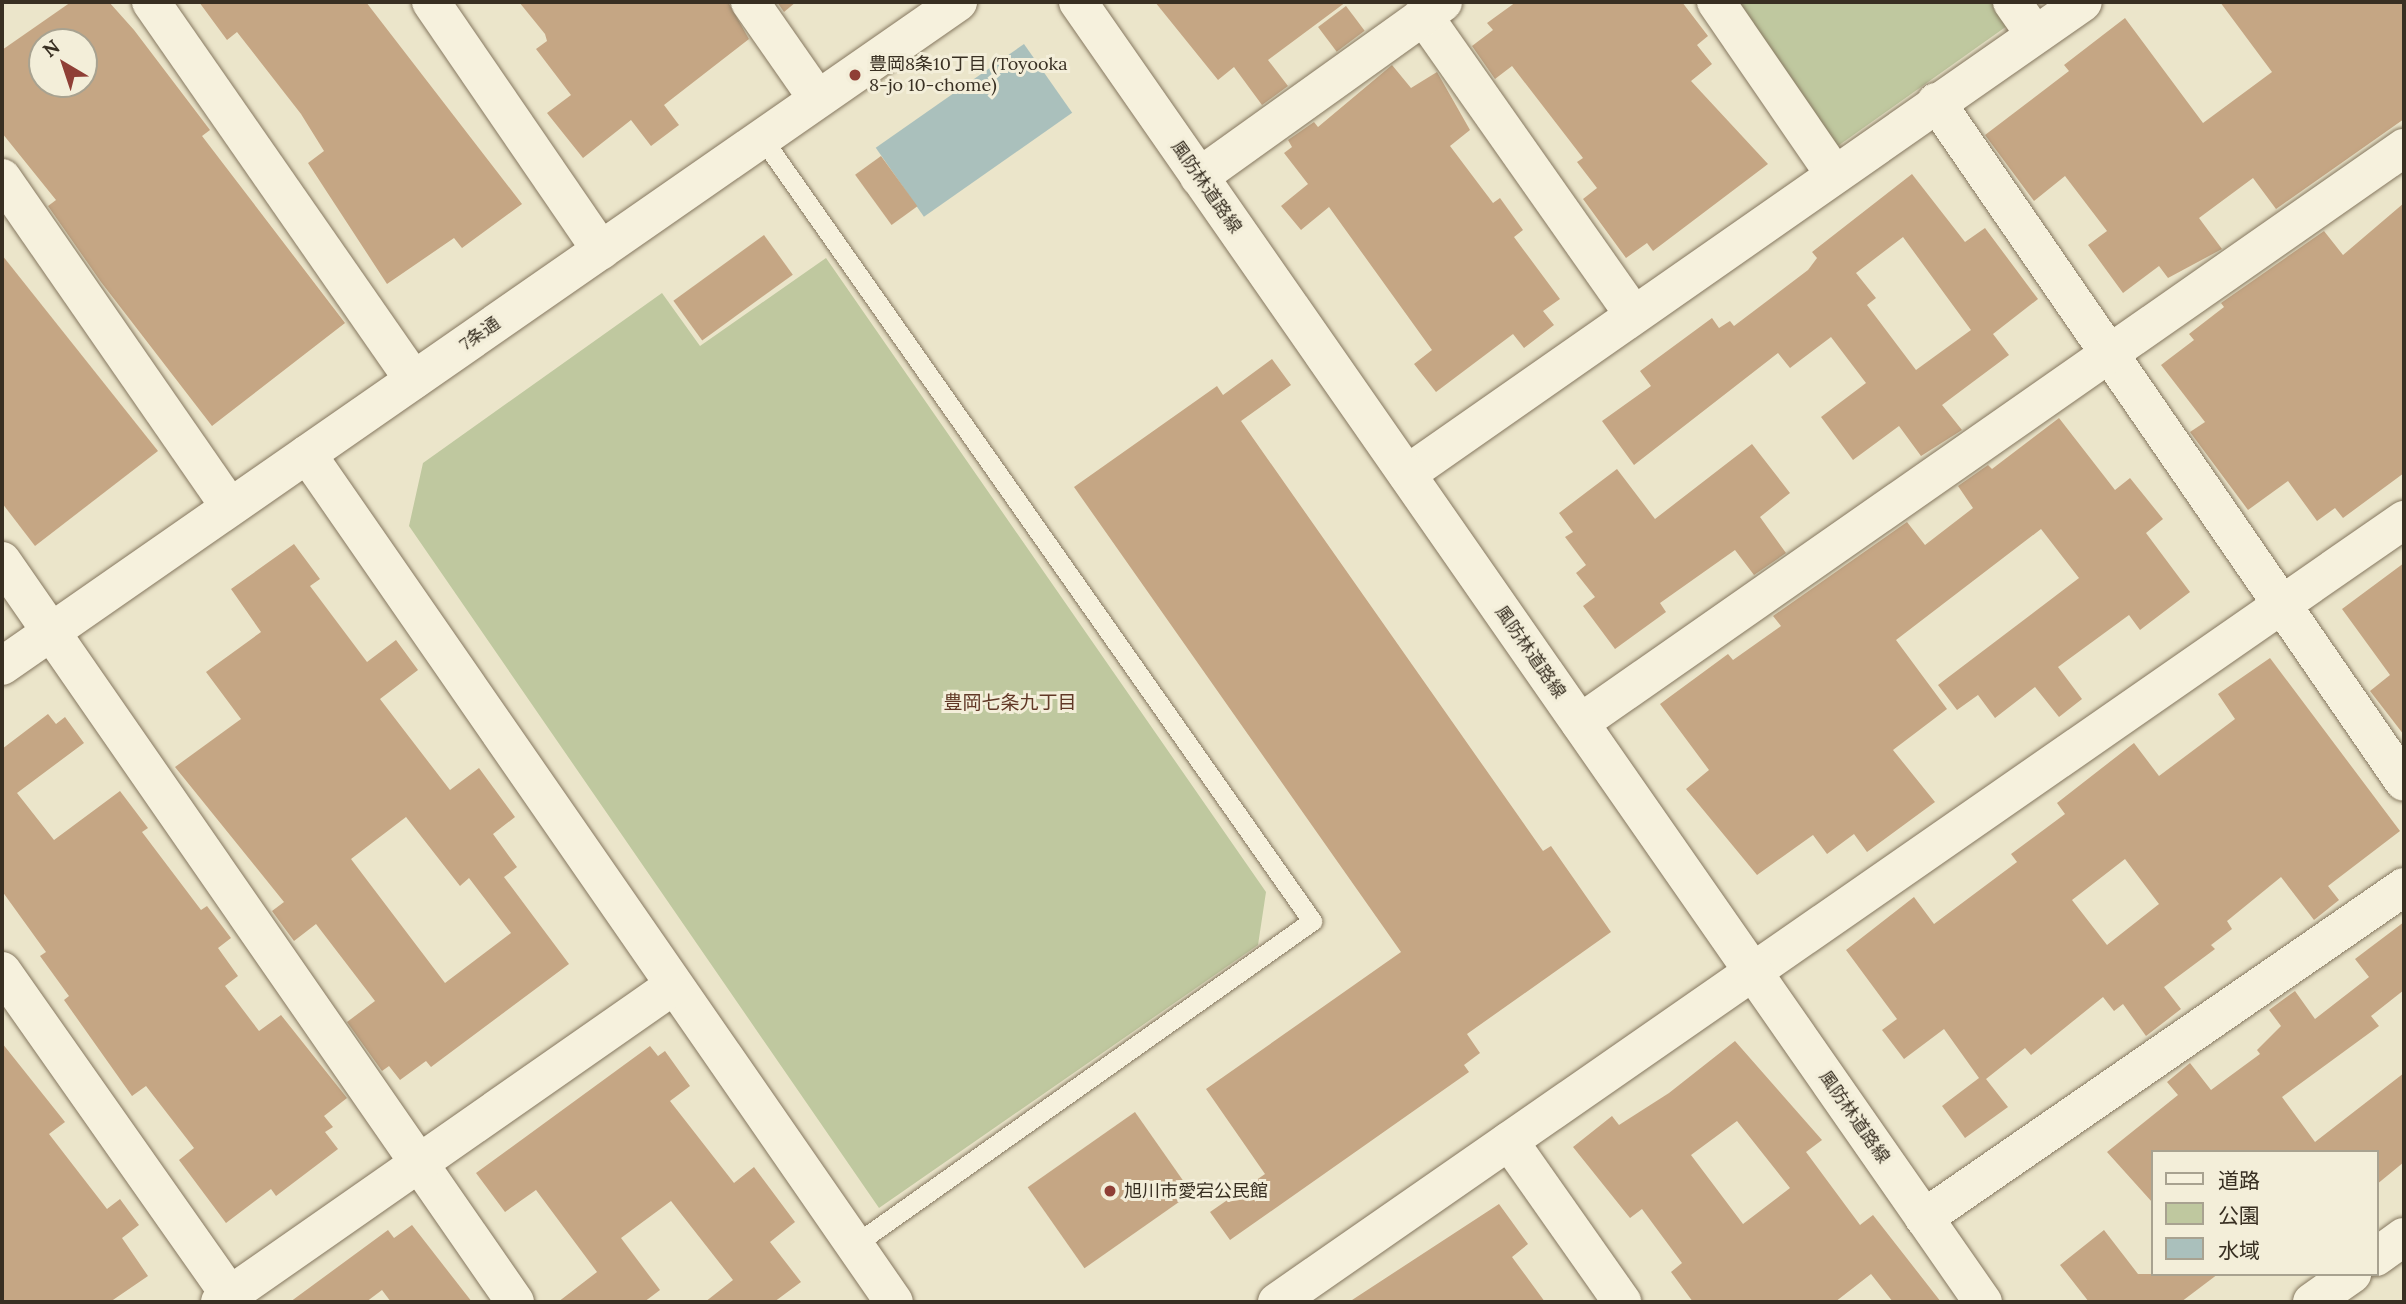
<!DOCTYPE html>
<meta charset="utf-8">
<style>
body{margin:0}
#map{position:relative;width:2406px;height:1304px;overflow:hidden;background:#ebe5ca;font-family:Lora,"Noto Sans JP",serif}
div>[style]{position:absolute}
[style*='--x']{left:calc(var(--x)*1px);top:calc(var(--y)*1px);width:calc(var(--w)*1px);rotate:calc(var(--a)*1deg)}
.green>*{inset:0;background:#bfc89f}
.water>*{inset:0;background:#aac0bc;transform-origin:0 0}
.building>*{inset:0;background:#c5a684;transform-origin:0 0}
.roads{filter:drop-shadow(0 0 2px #867860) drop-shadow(0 0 2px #867860)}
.service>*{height:19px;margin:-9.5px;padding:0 9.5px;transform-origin:9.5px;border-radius:9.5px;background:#f6f1dd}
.minor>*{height:38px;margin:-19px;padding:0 19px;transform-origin:19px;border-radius:19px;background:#f6f1dd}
.tertiary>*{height:38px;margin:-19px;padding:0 19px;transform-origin:19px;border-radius:19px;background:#f6f1dd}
.dots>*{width:19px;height:19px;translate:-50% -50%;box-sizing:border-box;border:4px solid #f3eed9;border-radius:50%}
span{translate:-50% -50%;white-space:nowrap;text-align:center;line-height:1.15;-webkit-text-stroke:6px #f3eed9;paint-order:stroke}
.poi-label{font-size:18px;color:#382f22}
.left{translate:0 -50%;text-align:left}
.street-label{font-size:18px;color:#382f22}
.neighbourhood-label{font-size:19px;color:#613826}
.frame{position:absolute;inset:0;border:4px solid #382f22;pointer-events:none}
.legend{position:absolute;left:2151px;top:1150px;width:228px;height:126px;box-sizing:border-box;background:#f3eed9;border:2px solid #a8a290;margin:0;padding:9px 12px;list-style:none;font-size:21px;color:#382f22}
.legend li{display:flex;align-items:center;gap:14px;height:35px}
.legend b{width:35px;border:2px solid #a8a290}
.north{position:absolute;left:28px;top:28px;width:70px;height:70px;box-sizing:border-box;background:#f3eed9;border:2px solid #a8a290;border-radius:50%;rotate:321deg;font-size:19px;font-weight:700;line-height:28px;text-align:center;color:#382f22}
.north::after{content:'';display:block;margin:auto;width:24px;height:32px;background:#8f3f36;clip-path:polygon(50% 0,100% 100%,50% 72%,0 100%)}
</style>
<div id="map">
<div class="green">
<div style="clip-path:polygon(1735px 2px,2000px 2px,2014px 21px,1835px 148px)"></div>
<div style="clip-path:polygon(826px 258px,1266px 892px,1258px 945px,879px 1208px,409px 526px,423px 463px,662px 293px,700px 346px)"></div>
</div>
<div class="water">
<div style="left:1024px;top:44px;width:84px;height:181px;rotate:55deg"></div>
</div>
<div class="building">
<div style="clip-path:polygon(evenodd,71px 2px,109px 2px,134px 30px,210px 130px,202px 136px,345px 323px,212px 426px,101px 282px,48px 206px,56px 200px,2px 133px,2px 50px,71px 2px,42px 42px,84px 42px,84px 84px,42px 84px,42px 42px)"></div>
<div style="clip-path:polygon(199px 2px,366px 2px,522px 204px,462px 248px,454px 238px,387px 284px,308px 163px,324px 151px,301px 114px,237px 32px,227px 40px)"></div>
<div style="clip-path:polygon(519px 2px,728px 2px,749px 39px,664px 105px,679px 125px,651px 146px,631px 120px,583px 158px,547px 113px,571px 95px,536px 49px,547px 41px,545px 34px)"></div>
<div style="clip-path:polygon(777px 2px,796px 2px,784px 12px)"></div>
<div style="clip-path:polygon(1155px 2px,1346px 2px,1268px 60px,1288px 86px,1262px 105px,1234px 67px,1218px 80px)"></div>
<div style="clip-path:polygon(1516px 2px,1682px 2px,1708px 36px,1697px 45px,1712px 64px,1691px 81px,1768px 164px,1653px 251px,1647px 243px,1626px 258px,1583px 199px,1597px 188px,1577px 162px,1583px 158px,1512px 66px,1495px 79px,1472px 46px,1493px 30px,1487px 23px)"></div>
<div style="clip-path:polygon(2220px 2px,2404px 2px,2404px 119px,2276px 209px,2253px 178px,2199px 218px,2222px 249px,2168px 278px,2159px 266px,2123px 293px,2088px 245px,2107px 231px,2065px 176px,2034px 201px,1985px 135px,2069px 71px,2064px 65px,2125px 18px,2203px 123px,2272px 72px)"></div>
<div style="left:1346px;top:6px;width:31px;height:35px;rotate:53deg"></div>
<div style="clip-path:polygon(1392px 65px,1411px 88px,1437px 72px,1470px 130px,1450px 146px,1493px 203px,1500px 198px,1523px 230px,1514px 237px,1560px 299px,1543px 311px,1554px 325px,1524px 348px,1513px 334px,1436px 392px,1414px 364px,1432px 350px,1329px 207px,1301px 230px,1281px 206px,1308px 184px,1284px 153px,1292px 147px,1288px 140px,1314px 122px,1318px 127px)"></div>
<div style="left:881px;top:156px;width:62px;height:32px;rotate:54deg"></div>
<div style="clip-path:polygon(evenodd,1912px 174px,1965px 242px,1985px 228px,2038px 299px,1993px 334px,2009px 355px,1942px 405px,1962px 430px,1921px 456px,1899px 426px,1853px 460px,1821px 417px,1866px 383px,1831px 337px,1790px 368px,1778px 353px,1634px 465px,1602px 421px,1651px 386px,1640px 371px,1712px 318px,1719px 328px,1730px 321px,1734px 326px,1808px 270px,1817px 258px,1812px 252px,1912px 174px,1903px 237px,1971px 330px,1916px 370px,1867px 305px,1876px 298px,1856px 273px,1903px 237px)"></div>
<div style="clip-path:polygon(2404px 203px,2404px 473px,2343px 518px,2335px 508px,2317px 521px,2288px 481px,2248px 510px,2190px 432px,2205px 422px,2161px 365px,2194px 340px,2189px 334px,2224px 307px,2221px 303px,2324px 231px,2343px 255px)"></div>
<div style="left:764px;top:235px;width:49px;height:112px;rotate:54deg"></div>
<div style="clip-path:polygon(2px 255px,158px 451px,35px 546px,2px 503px)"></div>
<div style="clip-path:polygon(1272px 359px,1291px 385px,1241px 421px,1543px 851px,1551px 846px,1611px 932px,1467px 1034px,1480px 1053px,1464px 1065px,1469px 1072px,1230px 1240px,1210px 1212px,1265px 1174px,1206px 1089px,1401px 952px,1074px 487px,1217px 386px,1223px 395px)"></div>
<div style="clip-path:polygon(2059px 418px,2115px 490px,2130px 478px,2163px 519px,2146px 533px,2190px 592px,2140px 630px,2129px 615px,2058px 667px,2082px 699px,2059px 717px,2035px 687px,1995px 718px,1978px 695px,1957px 710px,1938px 685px,2079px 578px,2041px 529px,1896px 640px,1947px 709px,1893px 750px,1935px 802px,1867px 852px,1854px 834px,1827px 854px,1813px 835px,1757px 875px,1686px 789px,1709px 770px,1660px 704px,1728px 654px,1733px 660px,1781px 626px,1773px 616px,1907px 522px,1925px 545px,1973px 508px,1958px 486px,1988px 465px,1992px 469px)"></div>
<div style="clip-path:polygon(1752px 444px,1790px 493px,1760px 517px,1786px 553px,1754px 575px,1735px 550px,1660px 603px,1666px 612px,1615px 649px,1583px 606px,1595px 597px,1576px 573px,1586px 565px,1565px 537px,1573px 532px,1559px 513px,1617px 469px,1655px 519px)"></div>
<div style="clip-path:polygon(evenodd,294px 544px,320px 579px,310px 586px,367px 662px,396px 640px,418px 670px,380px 699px,450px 790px,479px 768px,515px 817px,493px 834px,517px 867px,504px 877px,569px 964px,431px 1067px,426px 1061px,400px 1080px,389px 1066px,382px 1071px,347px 1022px,375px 1001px,316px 924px,294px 941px,272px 911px,284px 902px,175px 767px,241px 719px,206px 672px,261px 632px,231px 589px,294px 544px,406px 817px,460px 886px,469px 878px,511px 933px,445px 983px,351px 859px,406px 817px)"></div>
<div style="clip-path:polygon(2404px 563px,2404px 735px,2370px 691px,2390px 675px,2342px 609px)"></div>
<div style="clip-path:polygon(evenodd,2270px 658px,2400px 831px,2328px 886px,2339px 900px,2314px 920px,2281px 877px,2227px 921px,2232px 929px,2211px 945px,2215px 949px,2164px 987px,2181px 1009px,2146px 1036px,2123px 1004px,2114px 1011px,2103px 997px,2031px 1055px,2025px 1048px,1986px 1079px,2008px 1107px,1965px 1138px,1942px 1106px,1979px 1078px,1944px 1029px,1904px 1059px,1882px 1030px,1897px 1019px,1846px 950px,1914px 897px,1934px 924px,2017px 862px,2011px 854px,2065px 814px,2057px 803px,2134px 743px,2159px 776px,2235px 719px,2218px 694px,2270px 658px,2125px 859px,2159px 904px,2107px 945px,2072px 900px,2125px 859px)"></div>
<div style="clip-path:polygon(48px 714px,56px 724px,65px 717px,84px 743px,17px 793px,54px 840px,120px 791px,148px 828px,142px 832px,201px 910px,207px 906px,231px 938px,218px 948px,238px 976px,225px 986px,259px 1031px,281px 1015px,347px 1098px,324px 1116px,333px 1127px,325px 1132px,338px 1149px,276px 1196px,271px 1189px,226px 1223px,179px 1160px,194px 1148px,146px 1086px,132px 1096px,64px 1000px,69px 996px,40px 956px,46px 952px,2px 891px,2px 749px)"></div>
<div style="clip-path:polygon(2404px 922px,2404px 990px,2371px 1016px,2379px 1026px,2282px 1097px,2315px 1142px,2404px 1073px,2404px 1162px,2376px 1185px,2376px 1152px,2152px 1152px,2152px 1202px,2107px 1152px,2178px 1095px,2167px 1082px,2190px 1063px,2211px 1090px,2260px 1054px,2257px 1050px,2281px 1026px,2269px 1010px,2295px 991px,2315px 1019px,2369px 977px,2355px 959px)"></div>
<div style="clip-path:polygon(evenodd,1735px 1041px,1822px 1140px,1806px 1152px,1860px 1225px,1873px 1215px,1941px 1302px,1893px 1302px,1871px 1274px,1835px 1302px,1693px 1302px,1671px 1272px,1682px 1263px,1642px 1209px,1630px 1218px,1573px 1147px,1612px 1116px,1619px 1125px,1669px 1093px,1735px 1041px,1737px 1121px,1790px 1188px,1743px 1224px,1691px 1155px,1737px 1121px)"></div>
<div style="clip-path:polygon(2px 1043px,65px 1122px,49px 1134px,107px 1209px,120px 1199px,139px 1225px,122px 1238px,148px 1276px,110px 1302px,2px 1302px)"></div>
<div style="clip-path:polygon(650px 1046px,658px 1056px,665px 1051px,690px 1086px,670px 1101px,734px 1183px,754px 1167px,795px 1222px,770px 1242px,801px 1282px,774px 1302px,705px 1302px,733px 1280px,671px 1201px,621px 1238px,660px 1290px,644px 1302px,558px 1302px,597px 1272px,536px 1190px,505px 1212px,476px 1173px)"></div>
<div style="left:1135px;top:1112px;width:99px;height:131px;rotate:55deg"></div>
<div style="clip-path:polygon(1499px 1204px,1528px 1244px,1512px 1257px,1545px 1302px,1349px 1302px)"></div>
<div style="clip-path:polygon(412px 1225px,472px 1302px,391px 1302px,382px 1290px,366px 1302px,290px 1302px,388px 1230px,394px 1238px)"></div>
<div style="clip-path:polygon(2104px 1230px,2138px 1274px,2218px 1274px,2181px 1302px,2089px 1302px,2060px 1265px)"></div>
</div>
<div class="roads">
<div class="service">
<div style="--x:762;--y:138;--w:957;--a:54.91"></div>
<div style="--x:1312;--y:921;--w:561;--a:144.72"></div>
</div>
<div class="minor">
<div style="--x:151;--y:2;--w:460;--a:55.2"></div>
<div style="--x:431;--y:2;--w:301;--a:55.6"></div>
<div style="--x:750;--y:2;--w:117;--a:55.1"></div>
<div style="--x:1716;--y:2;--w:209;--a:55.5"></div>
<div style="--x:2012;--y:2;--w:40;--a:55.1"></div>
<div style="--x:1423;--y:15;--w:365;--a:54.9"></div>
<div style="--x:1936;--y:102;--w:825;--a:55.46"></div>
<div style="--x:1199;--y:177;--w:300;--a:-35.6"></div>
<div style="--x:2;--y:178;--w:400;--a:55.3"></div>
<div style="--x:307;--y:454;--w:1031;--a:55.31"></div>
<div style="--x:1407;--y:474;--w:824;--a:-34.92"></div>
<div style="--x:2;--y:561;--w:901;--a:55.3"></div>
<div style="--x:1580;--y:723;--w:1005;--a:-34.91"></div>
<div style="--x:2;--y:971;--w:405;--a:54.9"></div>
<div style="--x:1509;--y:1141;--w:197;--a:54.9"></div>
<div style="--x:1924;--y:1218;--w:583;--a:-34.59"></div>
<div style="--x:2376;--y:1257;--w:34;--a:-36"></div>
<div style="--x:220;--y:1302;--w:552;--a:-34.9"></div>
<div style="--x:1277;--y:1302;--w:1372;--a:-34.76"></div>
<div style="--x:2312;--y:1302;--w:49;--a:-35"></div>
</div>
<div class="tertiary">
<div style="--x:1078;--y:2;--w:1584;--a:55.16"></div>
<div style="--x:2;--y:666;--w:1164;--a:-34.78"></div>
</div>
</div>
<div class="dots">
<div style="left:855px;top:75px;background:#8f3f36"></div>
<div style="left:1110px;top:1191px;background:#8f3f36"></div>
</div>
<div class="poi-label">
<span class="left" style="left:869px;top:75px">豊岡8条10丁目 (Toyooka<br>8-jo 10-chome)</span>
<span class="left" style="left:1124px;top:1191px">旭川市愛宕公民館</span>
</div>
<div class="street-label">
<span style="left:1206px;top:187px;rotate:55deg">風防林道路線</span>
<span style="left:480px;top:334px;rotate:-35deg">7条通</span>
<span style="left:1530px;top:652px;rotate:55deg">風防林道路線</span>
<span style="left:1854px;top:1117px;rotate:55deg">風防林道路線</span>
</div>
<div class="neighbourhood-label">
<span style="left:1010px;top:703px">豊岡七条九丁目</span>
</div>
<div class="frame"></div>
<ul class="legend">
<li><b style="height:9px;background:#f6f1dd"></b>道路</li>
<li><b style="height:19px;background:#bfc89f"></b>公園</li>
<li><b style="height:19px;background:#aac0bc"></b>水域</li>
</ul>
<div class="north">N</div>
</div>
